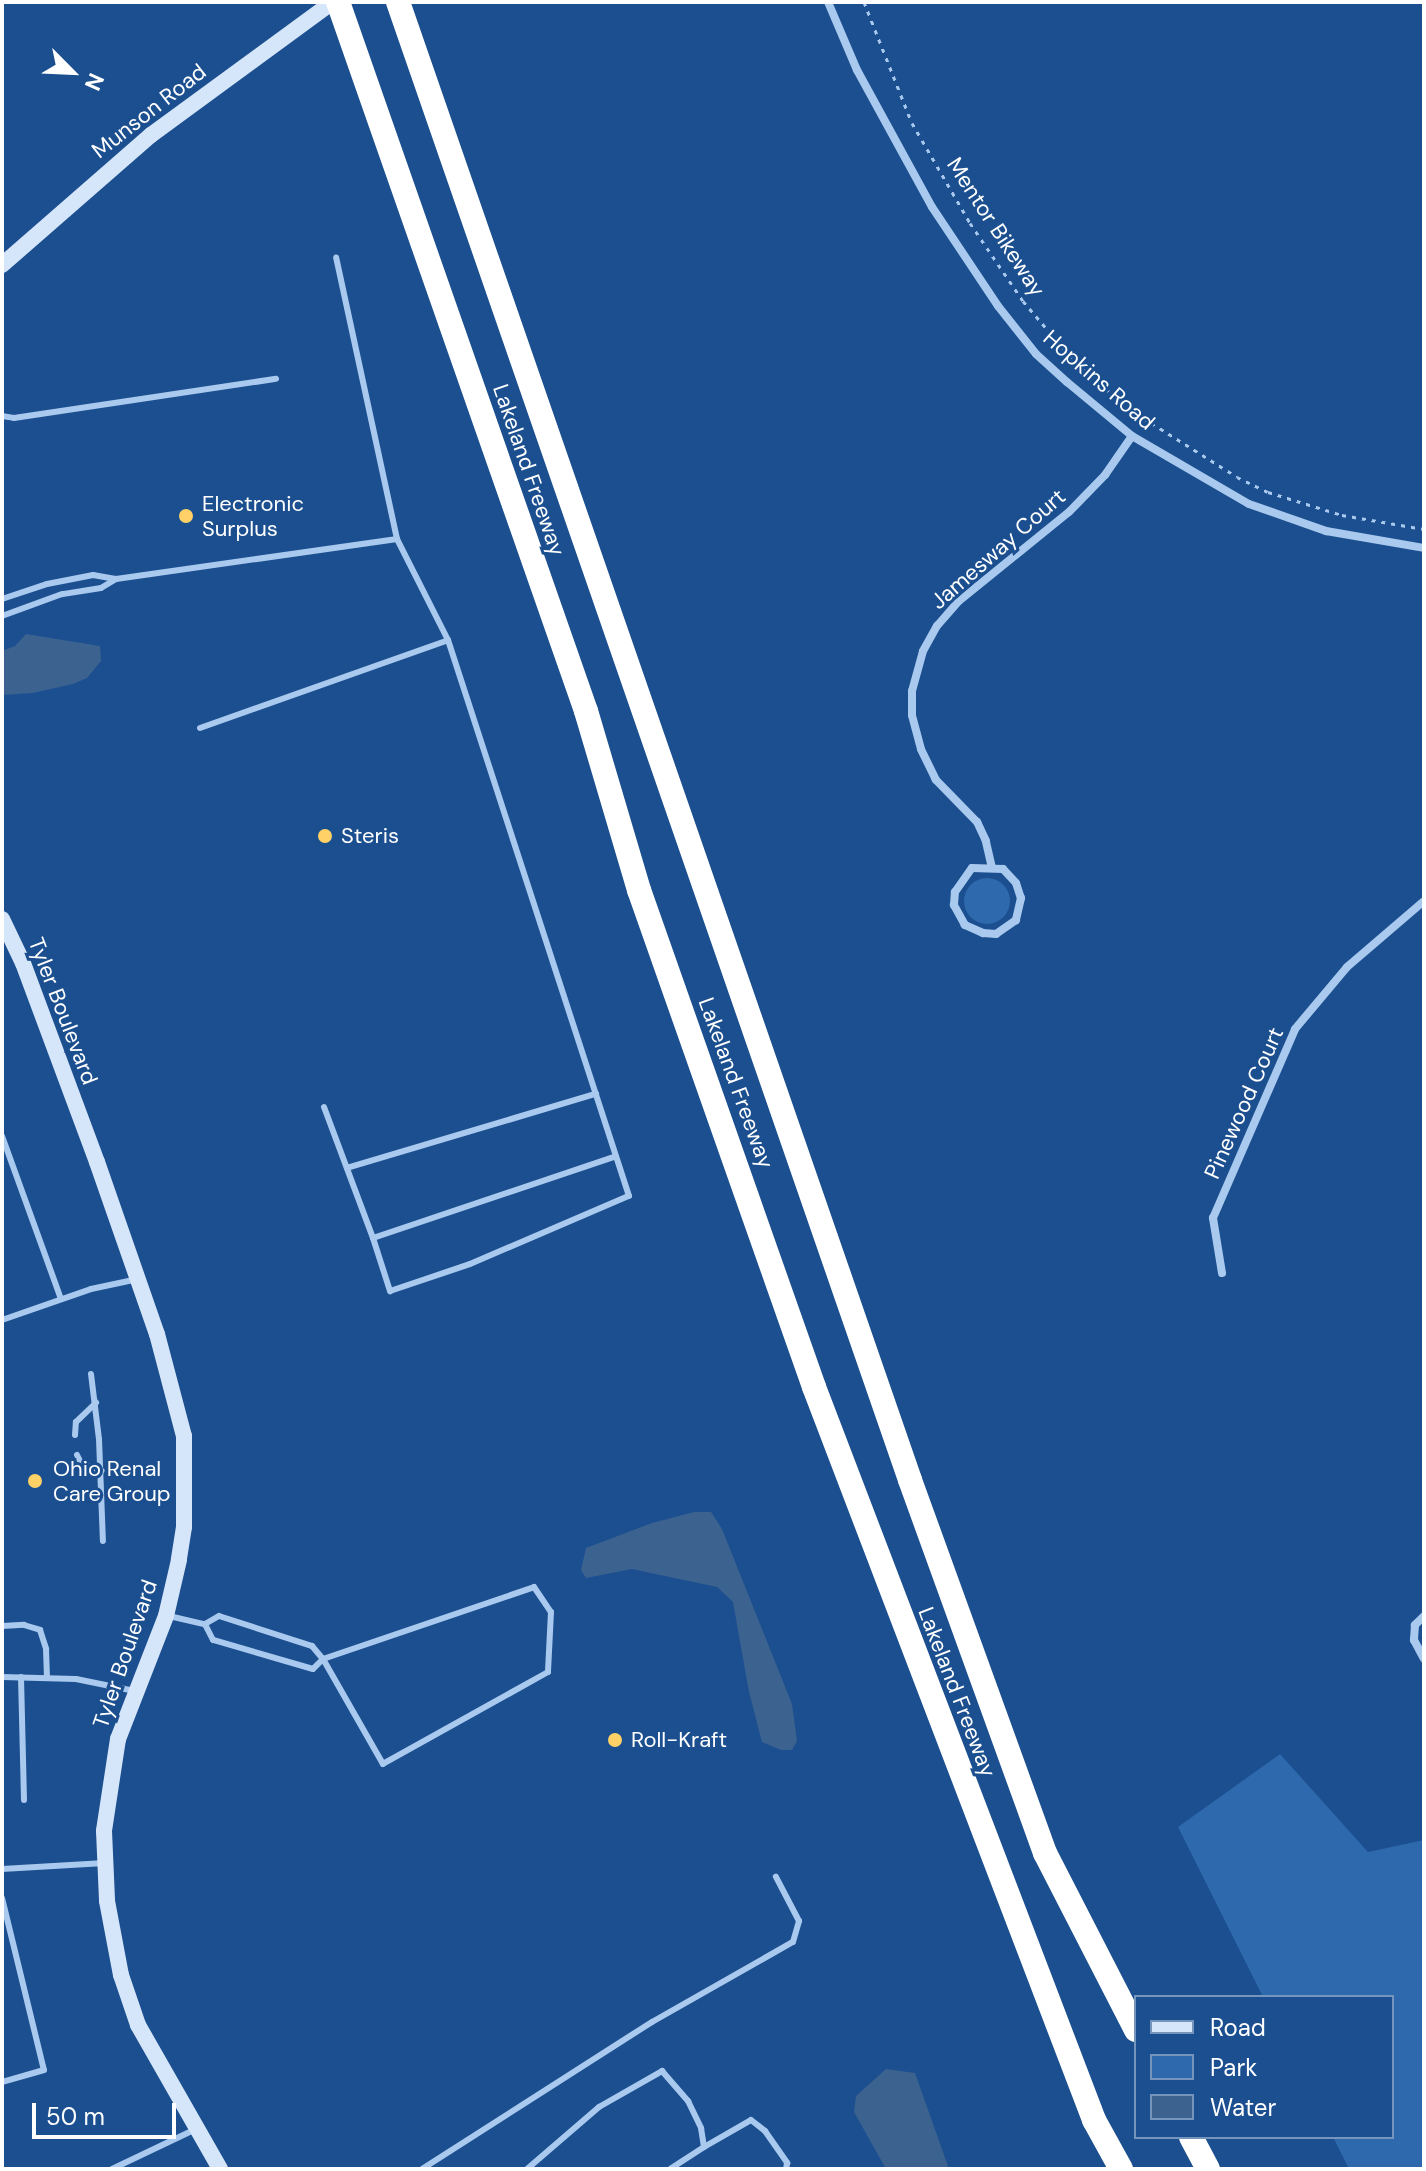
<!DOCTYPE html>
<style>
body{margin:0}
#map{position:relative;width:1426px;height:2171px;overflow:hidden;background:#1b4f8f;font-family:"DM Sans",sans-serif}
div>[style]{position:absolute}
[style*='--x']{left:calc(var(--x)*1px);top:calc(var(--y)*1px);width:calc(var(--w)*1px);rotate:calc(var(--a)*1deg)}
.green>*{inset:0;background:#2e69ad}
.round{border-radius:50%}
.water>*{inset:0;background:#3c6290}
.path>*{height:3px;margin-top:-1.5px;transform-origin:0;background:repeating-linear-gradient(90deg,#a9c9ee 0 4px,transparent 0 10px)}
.lane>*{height:6px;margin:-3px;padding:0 3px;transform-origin:3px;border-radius:3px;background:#a9c9ee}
.street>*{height:8px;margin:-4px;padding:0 4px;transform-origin:4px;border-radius:4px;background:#a9c9ee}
.secondary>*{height:16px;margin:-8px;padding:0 8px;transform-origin:8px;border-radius:8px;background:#d6e6fa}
.highway>*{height:24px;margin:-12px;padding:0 12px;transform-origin:12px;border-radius:12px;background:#fff}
.dots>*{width:22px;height:22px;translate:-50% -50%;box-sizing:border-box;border:4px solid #1b4f8f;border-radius:50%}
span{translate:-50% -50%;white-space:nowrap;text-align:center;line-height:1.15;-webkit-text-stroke:6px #1b4f8f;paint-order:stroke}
.street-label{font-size:22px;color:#fff}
.poi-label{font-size:22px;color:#fff}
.left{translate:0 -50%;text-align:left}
.frame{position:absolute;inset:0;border:4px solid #fff;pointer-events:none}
.legend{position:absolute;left:1134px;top:1995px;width:260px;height:144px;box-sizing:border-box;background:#1b4f8f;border:2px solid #7695bc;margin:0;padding:10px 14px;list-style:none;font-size:24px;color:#fff}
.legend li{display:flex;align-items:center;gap:16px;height:40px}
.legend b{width:40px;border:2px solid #7695bc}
.north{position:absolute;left:32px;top:32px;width:80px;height:80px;-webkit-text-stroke:6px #1b4f8f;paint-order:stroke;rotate:114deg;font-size:22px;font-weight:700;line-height:32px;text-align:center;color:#fff}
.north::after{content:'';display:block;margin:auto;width:28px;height:36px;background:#fff;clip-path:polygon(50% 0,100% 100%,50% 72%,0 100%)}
.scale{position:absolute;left:32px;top:2103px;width:144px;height:36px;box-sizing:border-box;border:4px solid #fff;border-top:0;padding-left:10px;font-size:24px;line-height:28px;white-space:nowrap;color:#fff;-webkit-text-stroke:6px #1b4f8f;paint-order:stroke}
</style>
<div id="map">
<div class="green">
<div class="round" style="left:964px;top:878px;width:46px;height:46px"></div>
<div style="clip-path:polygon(1280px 1754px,1368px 1852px,1424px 1840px,1424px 2169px,1349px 2169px,1333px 2137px,1392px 2137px,1392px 1997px,1263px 1997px,1178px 1827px)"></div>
</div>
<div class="water">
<div style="clip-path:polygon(26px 634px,100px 646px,101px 661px,87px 678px,73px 684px,33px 693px,2px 695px,2px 651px,15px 646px)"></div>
<div style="clip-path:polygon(694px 1512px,711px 1512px,722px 1529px,792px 1704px,797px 1741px,792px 1750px,781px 1750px,762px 1742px,749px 1692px,733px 1602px,717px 1587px,632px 1569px,586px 1578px,581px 1570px,586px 1548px,652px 1523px)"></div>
<div style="clip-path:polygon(886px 2069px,915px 2073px,949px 2169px,886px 2169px,854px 2112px,856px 2096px)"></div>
</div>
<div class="path">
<div style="--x:864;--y:2;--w:130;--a:68.4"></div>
<div style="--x:912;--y:123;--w:116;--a:59.9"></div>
<div style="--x:970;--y:223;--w:94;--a:55.8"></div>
<div style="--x:1023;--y:301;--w:71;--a:49.6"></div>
<div style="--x:1069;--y:355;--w:77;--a:42.4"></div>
<div style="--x:1126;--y:407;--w:131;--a:32.2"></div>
<div style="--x:1237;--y:477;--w:34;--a:26"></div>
<div style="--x:1268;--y:492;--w:77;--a:17.3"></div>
<div style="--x:1342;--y:515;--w:83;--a:9.7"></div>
</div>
<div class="lane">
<div style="--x:2;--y:416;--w:12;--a:9"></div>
<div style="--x:14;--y:418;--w:265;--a:-8.5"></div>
<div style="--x:116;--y:579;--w:284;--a:-8.1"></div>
<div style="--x:397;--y:539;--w:288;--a:-102.2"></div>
<div style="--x:2;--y:599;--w:47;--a:-18.4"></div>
<div style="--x:47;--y:584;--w:47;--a:-11.1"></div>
<div style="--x:93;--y:575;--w:23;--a:10"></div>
<div style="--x:116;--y:579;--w:17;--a:149"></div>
<div style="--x:101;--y:588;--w:39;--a:171"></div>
<div style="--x:62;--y:594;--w:64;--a:159.9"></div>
<div style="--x:200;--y:728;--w:263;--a:-19.5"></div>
<div style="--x:324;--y:1107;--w:140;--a:69.5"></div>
<div style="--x:373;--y:1238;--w:256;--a:-18.6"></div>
<div style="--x:2;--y:1136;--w:173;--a:70.1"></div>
<div style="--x:347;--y:1168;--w:260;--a:-16.6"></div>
<div style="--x:373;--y:1238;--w:56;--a:72.2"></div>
<div style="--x:390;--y:1291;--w:84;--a:-18.6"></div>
<div style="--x:470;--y:1264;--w:173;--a:-23.2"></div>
<div style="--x:629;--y:1196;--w:585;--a:-108.03"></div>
<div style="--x:448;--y:640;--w:113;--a:-116.8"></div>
<div style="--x:2;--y:1320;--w:94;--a:-19.2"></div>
<div style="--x:91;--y:1289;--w:48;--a:-12"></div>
<div style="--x:91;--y:1374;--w:65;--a:83"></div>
<div style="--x:99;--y:1439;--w:102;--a:87.8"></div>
<div style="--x:75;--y:1435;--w:13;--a:-86"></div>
<div style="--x:76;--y:1422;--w:28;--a:-44"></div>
<div style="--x:77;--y:1455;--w:9;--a:63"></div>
<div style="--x:81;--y:1463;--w:22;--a:21"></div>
<div style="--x:534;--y:1587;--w:30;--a:56"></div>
<div style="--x:551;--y:1612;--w:60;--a:92.9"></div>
<div style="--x:548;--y:1672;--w:189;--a:150.9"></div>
<div style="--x:383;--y:1764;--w:121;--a:-119.7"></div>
<div style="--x:323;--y:1659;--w:223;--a:-18.8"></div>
<div style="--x:169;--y:1616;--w:37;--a:13"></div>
<div style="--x:205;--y:1624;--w:16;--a:-30"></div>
<div style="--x:219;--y:1616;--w:98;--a:17.9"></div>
<div style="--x:312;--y:1646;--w:17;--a:50"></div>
<div style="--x:323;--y:1659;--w:14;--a:135"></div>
<div style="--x:313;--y:1669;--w:104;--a:-163.8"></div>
<div style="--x:213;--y:1640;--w:18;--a:-117"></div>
<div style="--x:2;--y:1626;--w:22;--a:-3"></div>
<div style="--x:24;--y:1625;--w:17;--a:17"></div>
<div style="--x:40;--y:1630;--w:20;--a:72"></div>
<div style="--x:46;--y:1649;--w:27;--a:88"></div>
<div style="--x:2;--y:1677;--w:74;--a:1.5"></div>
<div style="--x:76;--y:1679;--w:60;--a:11.5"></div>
<div style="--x:21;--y:1677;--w:123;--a:88.6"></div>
<div style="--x:2;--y:1869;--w:103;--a:-3.3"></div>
<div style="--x:2;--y:1898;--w:177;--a:76.3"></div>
<div style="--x:44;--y:2070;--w:44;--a:164.1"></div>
<div style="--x:704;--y:2147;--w:54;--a:-29.9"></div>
<div style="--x:751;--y:2120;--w:18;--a:38"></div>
<div style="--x:765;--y:2131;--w:39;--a:55"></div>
<div style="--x:787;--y:2163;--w:6;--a:99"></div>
<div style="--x:112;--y:2169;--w:93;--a:-25.5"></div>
<div style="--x:422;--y:2169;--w:273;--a:-32.6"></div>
<div style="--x:652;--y:2022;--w:162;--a:-29.6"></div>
<div style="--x:793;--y:1942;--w:22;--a:-74"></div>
<div style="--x:799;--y:1921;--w:50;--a:-117.6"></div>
<div style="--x:527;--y:2169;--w:95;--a:-40.7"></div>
<div style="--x:599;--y:2107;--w:73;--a:-29.7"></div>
<div style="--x:662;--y:2071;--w:40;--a:49"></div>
<div style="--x:688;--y:2101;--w:30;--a:64"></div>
<div style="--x:701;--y:2128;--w:19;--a:81"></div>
<div style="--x:704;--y:2147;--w:40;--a:147.1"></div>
</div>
<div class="street">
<div style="--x:828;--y:2;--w:74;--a:66.9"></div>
<div style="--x:857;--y:70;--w:156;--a:61.3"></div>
<div style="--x:932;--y:207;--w:119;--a:56.3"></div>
<div style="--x:998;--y:306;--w:61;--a:51.6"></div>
<div style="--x:1036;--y:354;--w:42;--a:42.1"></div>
<div style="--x:1067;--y:382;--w:85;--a:39.7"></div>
<div style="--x:1132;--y:436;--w:135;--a:30.2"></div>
<div style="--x:1249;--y:504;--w:82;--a:19.3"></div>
<div style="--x:1326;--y:531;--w:99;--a:9.8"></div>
<div style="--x:972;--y:868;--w:31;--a:2"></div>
<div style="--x:1003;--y:869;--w:19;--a:47"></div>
<div style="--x:1016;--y:883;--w:16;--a:72"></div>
<div style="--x:1021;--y:898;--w:23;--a:103"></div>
<div style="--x:1016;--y:920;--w:24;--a:145"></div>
<div style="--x:996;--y:934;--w:13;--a:-176"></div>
<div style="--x:983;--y:933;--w:20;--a:-156"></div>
<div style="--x:965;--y:925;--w:23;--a:-119"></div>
<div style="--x:954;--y:905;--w:13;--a:-86"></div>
<div style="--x:955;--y:892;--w:29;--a:-55"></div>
<div style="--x:992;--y:868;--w:28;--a:-103"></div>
<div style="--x:986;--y:841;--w:21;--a:-115"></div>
<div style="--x:977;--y:822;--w:59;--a:-134.3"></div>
<div style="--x:936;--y:780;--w:34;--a:-116"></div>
<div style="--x:921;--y:749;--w:35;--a:-105"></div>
<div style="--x:912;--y:715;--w:24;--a:-90"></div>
<div style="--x:912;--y:691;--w:41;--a:-74.6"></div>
<div style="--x:923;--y:651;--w:29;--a:-61"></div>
<div style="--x:937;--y:626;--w:33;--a:-49"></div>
<div style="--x:959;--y:601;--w:141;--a:-39"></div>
<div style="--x:1069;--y:512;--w:52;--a:-45.8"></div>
<div style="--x:1105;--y:475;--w:47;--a:-55.3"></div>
<div style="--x:1222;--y:1273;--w:56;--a:-99.3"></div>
<div style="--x:1213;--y:1218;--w:206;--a:-66.5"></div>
<div style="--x:1295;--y:1029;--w:81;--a:-50"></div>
<div style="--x:1347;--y:967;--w:101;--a:-40.6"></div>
<div style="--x:1424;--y:1616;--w:13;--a:135"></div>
<div style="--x:1415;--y:1625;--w:15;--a:94"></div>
<div style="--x:1414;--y:1640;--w:21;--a:62"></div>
</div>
<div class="secondary">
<div style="--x:2;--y:265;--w:198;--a:-41.1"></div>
<div style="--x:151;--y:135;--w:225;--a:-36.2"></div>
<div style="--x:2;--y:919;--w:49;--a:64.5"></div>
<div style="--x:23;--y:963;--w:212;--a:69.6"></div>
<div style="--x:97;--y:1162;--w:182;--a:70.8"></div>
<div style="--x:157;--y:1334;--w:106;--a:75.2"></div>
<div style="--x:184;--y:1436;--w:91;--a:90"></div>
<div style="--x:184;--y:1527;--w:33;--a:99"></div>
<div style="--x:179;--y:1560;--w:57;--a:103.1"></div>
<div style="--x:166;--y:1616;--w:132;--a:111.3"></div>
<div style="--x:118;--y:1739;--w:93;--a:98.7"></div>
<div style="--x:104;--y:1831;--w:70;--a:87.5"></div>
<div style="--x:107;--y:1901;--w:75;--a:79.3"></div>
<div style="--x:121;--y:1975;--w:53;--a:71.2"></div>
<div style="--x:138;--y:2025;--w:166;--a:60.3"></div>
</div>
<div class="highway">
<div style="--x:338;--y:2;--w:751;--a:70.72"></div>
<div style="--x:586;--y:711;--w:187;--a:73.5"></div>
<div style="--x:639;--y:890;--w:527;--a:70.6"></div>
<div style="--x:814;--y:1387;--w:785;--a:69.09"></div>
<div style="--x:1094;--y:2120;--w:56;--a:61.1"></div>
<div style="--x:398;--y:2;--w:1564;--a:70.89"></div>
<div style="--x:910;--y:1480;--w:397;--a:70.1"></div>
<div style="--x:1045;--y:1853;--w:199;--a:62.8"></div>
<div style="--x:1191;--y:2137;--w:36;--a:62"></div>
</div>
<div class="dots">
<div style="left:186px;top:516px;background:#ffd166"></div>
<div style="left:325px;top:836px;background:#ffd166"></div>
<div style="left:35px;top:1481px;background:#ffd166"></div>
<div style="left:615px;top:1740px;background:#ffd166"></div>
</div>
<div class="street-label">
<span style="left:149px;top:111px;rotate:-38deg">Munson Road</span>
<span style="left:996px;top:227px;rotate:57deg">Mentor Bikeway</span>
<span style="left:1099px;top:380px;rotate:41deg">Hopkins Road</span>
<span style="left:529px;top:470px;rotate:71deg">Lakeland Freeway</span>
<span style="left:998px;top:549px;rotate:-41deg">Jamesway Court</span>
<span style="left:63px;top:1011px;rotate:69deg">Tyler Boulevard</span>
<span style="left:736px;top:1083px;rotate:70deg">Lakeland Freeway</span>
<span style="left:1244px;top:1103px;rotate:-66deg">Pinewood Court</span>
<span style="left:125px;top:1654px;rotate:-71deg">Tyler Boulevard</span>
<span style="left:957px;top:1692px;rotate:69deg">Lakeland Freeway</span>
</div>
<div class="poi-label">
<span class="left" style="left:202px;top:516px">Electronic<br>Surplus</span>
<span class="left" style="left:341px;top:836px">Steris</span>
<span class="left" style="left:53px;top:1481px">Ohio Renal<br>Care Group</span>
<span class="left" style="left:631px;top:1740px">Roll-Kraft</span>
</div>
<div class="frame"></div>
<ul class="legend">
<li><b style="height:10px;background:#d6e6fa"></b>Road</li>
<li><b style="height:22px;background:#2e69ad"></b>Park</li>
<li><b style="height:22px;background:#3c6290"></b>Water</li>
</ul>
<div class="north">N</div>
<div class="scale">50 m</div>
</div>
